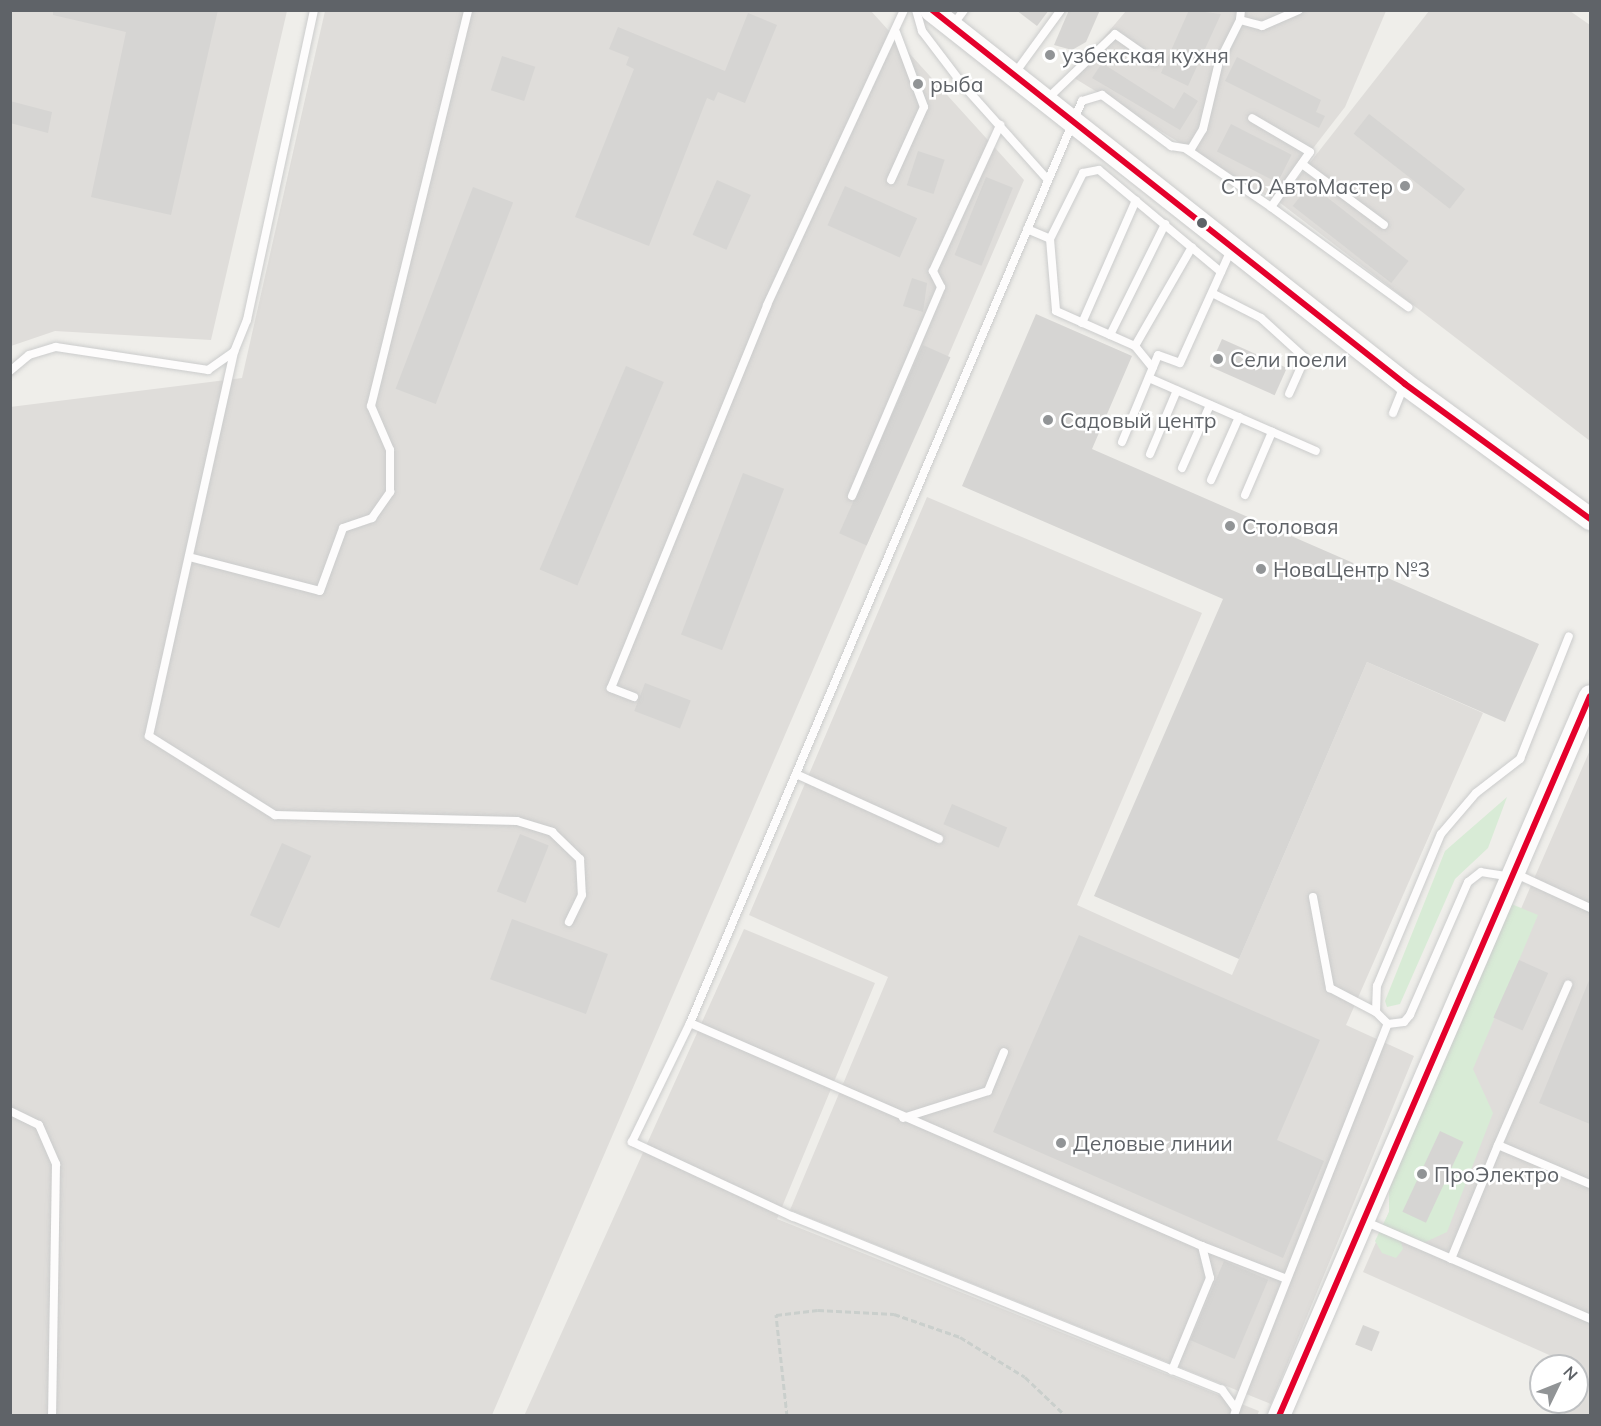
<!DOCTYPE html>
<meta charset="utf-8">
<style>
body{margin:0}
#map{position:relative;width:1601px;height:1426px;overflow:hidden;background:#efeeea;font-family:Mulish,sans-serif}
div>[style]{position:absolute}
[style*='--x']{left:calc(var(--x)*1px);top:calc(var(--y)*1px);width:calc(var(--w)*1px);rotate:calc(var(--a)*1deg)}
.industrial>*{inset:0;background:#dfddda}
.green>*{inset:0;background:#d8ebd6}
.building>*{inset:0;background:#d6d5d3;transform-origin:0 0}
.path>*{height:3px;margin-top:-1.5px;transform-origin:0;background:repeating-linear-gradient(90deg,#cacfcc 0 6px,transparent 0 9px)}
.roads{filter:drop-shadow(0 0 2px #cbcccc) drop-shadow(0 0 2px #cbcccc)}
.lane>*{height:8px;margin:-4px;padding:0 4px;transform-origin:4px;border-radius:4px;background:#fdfcfc}
.secondary>*{height:22px;margin:-11px;padding:0 11px;transform-origin:11px;border-radius:11px;background:#fdfcfc}
.bus-1>*{height:6px;margin:-3px;padding:0 3px;transform-origin:3px;border-radius:3px;background:#e4002b}
.dots>*{width:16px;height:16px;translate:-50% -50%;box-sizing:border-box;border:3px solid #fff;border-radius:50%}
span{translate:-50% -50%;white-space:nowrap;text-align:center;line-height:1.15;-webkit-text-stroke:5px #fff;paint-order:stroke}
.poi-label{font-size:21px;color:#5f6368}
.left{translate:0 -50%;text-align:left}
.right{translate:-100% -50%;text-align:right}
.frame{position:absolute;inset:0;border:12px solid #5f6368;pointer-events:none}
.north{position:absolute;left:1529px;top:1354px;width:60px;height:60px;box-sizing:border-box;background:#fff;border:2px solid #bfc1c3;border-radius:50%;rotate:47deg;font-size:16px;font-weight:700;line-height:24px;text-align:center;color:#5f6368}
.north::after{content:'';display:block;margin:auto;width:21px;height:27px;background:#919496;clip-path:polygon(50% 0,100% 100%,50% 72%,0 100%)}
</style>
<div id="map">
<div class="industrial">
<div style="clip-path:polygon(10px 11px,287px 11px,211px 340px,55px 331px,11px 346px)"></div>
<div style="clip-path:polygon(325px 11px,871px 11px,1024px 180px,492px 1415px,11px 1415px,10px 407px,242px 378px)"></div>
<div style="clip-path:polygon(1126px 11px,1386px 11px,1345px 107px,1273px 200px,1071px 76px)"></div>
<div style="clip-path:polygon(1429px 11px,1570px 11px,1590px 25px,1590px 441px,1279px 202px)"></div>
<div style="clip-path:polygon(927px 497px,1202px 613px,1077px 905px,1232px 975px,1367px 662px,1483px 713px,1346px 1025px,1414px 1056px,1271px 1404px,790px 1210px,888px 977px,749px 915px)"></div>
<div style="clip-path:polygon(1590px 750px,1590px 1415px,1563px 1415px,1570px 1402px,1577px 1402px,1585px 1371px,1363px 1272px)"></div>
<div style="clip-path:polygon(744px 929px,875px 983px,777px 1219px,1259px 1411px,1257px 1416px,524px 1416px)"></div>
</div>
<div class="green">
<div style="clip-path:polygon(1507px 797px,1488px 848px,1455px 879px,1400px 1004px,1387px 1007px,1385px 1001px,1445px 851px)"></div>
<div style="clip-path:polygon(1509px 903px,1538px 915px,1473px 1069px,1493px 1113px,1447px 1232px,1421px 1244px,1399px 1235px,1403px 1249px,1396px 1258px,1382px 1253px,1375px 1241px,1389px 1212px,1389px 1190px)"></div>
</div>
<div class="building">
<div style="clip-path:polygon(53px 10px,218px 10px,171px 215px,91px 197px,126px 32px,53px 15px)"></div>
<div style="clip-path:polygon(1016px 10px,1049px 10px,1037px 26px)"></div>
<div style="clip-path:polygon(1069px 10px,1100px 10px,1086px 42px,1072px 50px,1054px 45px)"></div>
<div style="clip-path:polygon(1189px 10px,1221px 14px,1188px 86px,1161px 73px)"></div>
<div style="clip-path:polygon(748px 13px,777px 25px,745px 103px,718px 92px,714px 101px,707px 98px,649px 246px,575px 217px,634px 69px,626px 65px,629px 57px,609px 49px,618px 27px,725px 71px)"></div>
<div style="left:502px;top:56px;width:35px;height:36px;rotate:18deg"></div>
<div style="clip-path:polygon(1237px 57px,1321px 100px,1316px 112px,1325px 116px,1319px 128px,1225px 81px)"></div>
<div style="clip-path:polygon(1102px 63px,1174px 109px,1184px 92px,1198px 101px,1180px 130px,1092px 78px)"></div>
<div style="clip-path:polygon(10px 101px,52px 112px,48px 133px,10px 123px)"></div>
<div style="left:1369px;top:114px;width:122px;height:25px;rotate:38deg"></div>
<div style="left:1231px;top:124px;width:68px;height:31px;rotate:27deg"></div>
<div style="left:918px;top:151px;width:28px;height:36px;rotate:18deg"></div>
<div style="left:986px;top:177px;width:29px;height:84px;rotate:22deg"></div>
<div style="left:717px;top:180px;width:37px;height:60px;rotate:24deg"></div>
<div style="left:1310px;top:184px;width:125px;height:28px;rotate:38deg"></div>
<div style="left:845px;top:186px;width:79px;height:43px;rotate:24deg"></div>
<div style="left:473px;top:187px;width:43px;height:216px;rotate:21deg"></div>
<div style="clip-path:polygon(912px 278px,927px 283px,923px 312px,903px 306px)"></div>
<div style="clip-path:polygon(1036px 314px,1132px 356px,1092px 449px,1539px 644px,1505px 722px,1367px 662px,1239px 959px,1094px 896px,1223px 599px,962px 486px)"></div>
<div style="left:1222px;top:339px;width:71px;height:30px;rotate:24deg"></div>
<div style="left:923px;top:345px;width:30px;height:206px;rotate:24deg"></div>
<div style="left:626px;top:366px;width:41px;height:221px;rotate:23deg"></div>
<div style="left:743px;top:473px;width:44px;height:173px;rotate:21deg"></div>
<div style="left:645px;top:683px;width:49px;height:30px;rotate:21deg"></div>
<div style="left:952px;top:804px;width:60px;height:22px;rotate:23deg"></div>
<div style="left:520px;top:834px;width:31px;height:62px;rotate:22deg"></div>
<div style="left:282px;top:843px;width:32px;height:79px;rotate:24deg"></div>
<div style="left:512px;top:919px;width:102px;height:64px;rotate:20deg"></div>
<div style="clip-path:polygon(1079px 935px,1320px 1040px,1277px 1140px,1324px 1161px,1283px 1258px,993px 1132px)"></div>
<div style="left:1519px;top:960px;width:32px;height:63px;rotate:24deg"></div>
<div style="clip-path:polygon(1590px 978px,1590px 1124px,1539px 1103px)"></div>
<div style="left:1440px;top:1131px;width:26px;height:89px;rotate:25deg"></div>
<div style="left:1224px;top:1261px;width:48px;height:86px;rotate:23deg"></div>
<div style="left:1363px;top:1325px;width:18px;height:21px;rotate:22deg"></div>
</div>
<div class="path">
<div style="--x:787;--y:1416;--w:102;--a:-96.2"></div>
<div style="--x:776;--y:1315;--w:42;--a:-6.8"></div>
<div style="--x:818;--y:1310;--w:76;--a:3"></div>
<div style="--x:894;--y:1314;--w:70;--a:19.2"></div>
<div style="--x:960;--y:1337;--w:76;--a:31.6"></div>
<div style="--x:1025;--y:1377;--w:57;--a:43.6"></div>
</div>
<div class="roads">
<div class="lane">
<div style="--x:916;--y:10;--w:22;--a:74"></div>
<div style="--x:922;--y:31;--w:68;--a:52.8"></div>
<div style="--x:963;--y:85;--w:127;--a:48.2"></div>
<div style="--x:1241;--y:10;--w:10;--a:96"></div>
<div style="--x:1240;--y:20;--w:23;--a:15"></div>
<div style="--x:1262;--y:26;--w:40;--a:-23.4"></div>
<div style="--x:952;--y:26;--w:20;--a:-53"></div>
<div style="--x:1015;--y:73;--w:78;--a:-53.9"></div>
<div style="--x:1046;--y:100;--w:95;--a:-43.7"></div>
<div style="--x:1115;--y:34;--w:49;--a:35"></div>
<div style="--x:1186;--y:149;--w:103;--a:34.3"></div>
<div style="--x:1271;--y:207;--w:67;--a:-54.7"></div>
<div style="--x:1310;--y:152;--w:67;--a:-149.6"></div>
<div style="--x:1302;--y:164;--w:102;--a:36.6"></div>
<div style="--x:891;--y:180;--w:80;--a:-65.7"></div>
<div style="--x:924;--y:107;--w:80;--a:-110.5"></div>
<div style="--x:1271;--y:207;--w:170;--a:36.1"></div>
<div style="--x:1027;--y:229;--w:25;--a:23"></div>
<div style="--x:1050;--y:239;--w:72;--a:85.2"></div>
<div style="--x:1056;--y:311;--w:86;--a:23.9"></div>
<div style="--x:1135;--y:346;--w:28;--a:51"></div>
<div style="--x:1050;--y:239;--w:74;--a:-63.4"></div>
<div style="--x:1083;--y:173;--w:16;--a:-11"></div>
<div style="--x:1099;--y:170;--w:159;--a:39.9"></div>
<div style="--x:1212;--y:293;--w:55;--a:27"></div>
<div style="--x:1261;--y:318;--w:59;--a:42.3"></div>
<div style="--x:1305;--y:358;--w:39;--a:114"></div>
<div style="--x:1082;--y:323;--w:134;--a:-66.3"></div>
<div style="--x:1110;--y:335;--w:124;--a:-63.6"></div>
<div style="--x:1135;--y:346;--w:114;--a:-60.1"></div>
<div style="--x:234;--y:352;--w:393;--a:102.5"></div>
<div style="--x:149;--y:736;--w:149;--a:32.1"></div>
<div style="--x:275;--y:815;--w:242;--a:1.4"></div>
<div style="--x:517;--y:821;--w:37;--a:17"></div>
<div style="--x:552;--y:832;--w:39;--a:44"></div>
<div style="--x:580;--y:859;--w:36;--a:87"></div>
<div style="--x:582;--y:895;--w:30;--a:116"></div>
<div style="--x:10;--y:371;--w:25;--a:-40"></div>
<div style="--x:29;--y:355;--w:28;--a:-17"></div>
<div style="--x:56;--y:347;--w:154;--a:8.6"></div>
<div style="--x:208;--y:370;--w:32;--a:-35"></div>
<div style="--x:234;--y:352;--w:35;--a:-68"></div>
<div style="--x:247;--y:320;--w:317;--a:-77.8"></div>
<div style="--x:1149;--y:378;--w:182;--a:23.6"></div>
<div style="--x:1393;--y:413;--w:31;--a:-68"></div>
<div style="--x:1122;--y:442;--w:94;--a:-67.5"></div>
<div style="--x:1158;--y:355;--w:23;--a:20"></div>
<div style="--x:1180;--y:363;--w:126;--a:-65.7"></div>
<div style="--x:1150;--y:454;--w:69;--a:-67.1"></div>
<div style="--x:1182;--y:468;--w:69;--a:-66"></div>
<div style="--x:1211;--y:480;--w:69;--a:-66"></div>
<div style="--x:1245;--y:495;--w:69;--a:-66.8"></div>
<div style="--x:852;--y:496;--w:227;--a:-66.9"></div>
<div style="--x:941;--y:287;--w:18;--a:-117"></div>
<div style="--x:933;--y:271;--w:161;--a:-65.3"></div>
<div style="--x:189;--y:557;--w:135;--a:14.5"></div>
<div style="--x:320;--y:591;--w:67;--a:-69.9"></div>
<div style="--x:343;--y:528;--w:31;--a:-19"></div>
<div style="--x:372;--y:518;--w:32;--a:-55"></div>
<div style="--x:390;--y:492;--w:42;--a:-90"></div>
<div style="--x:390;--y:450;--w:48;--a:-113.4"></div>
<div style="--x:371;--y:406;--w:408;--a:-76.2"></div>
<div style="--x:634;--y:697;--w:25;--a:-159"></div>
<div style="--x:611;--y:688;--w:414;--a:-67.8"></div>
<div style="--x:767;--y:305;--w:325;--a:-65.1"></div>
<div style="--x:796;--y:774;--w:157;--a:24.4"></div>
<div style="--x:1514;--y:873;--w:84;--a:24.7"></div>
<div style="--x:1512;--y:877;--w:31;--a:-171"></div>
<div style="--x:1481;--y:872;--w:16;--a:142"></div>
<div style="--x:1468;--y:882;--w:145;--a:113.6"></div>
<div style="--x:1410;--y:1015;--w:9;--a:131"></div>
<div style="--x:1404;--y:1022;--w:16;--a:173"></div>
<div style="--x:1388;--y:1024;--w:17;--a:-135"></div>
<div style="--x:1376;--y:1012;--w:26;--a:-88"></div>
<div style="--x:1377;--y:986;--w:165;--a:-67.2"></div>
<div style="--x:1441;--y:834;--w:54;--a:-49.5"></div>
<div style="--x:1476;--y:793;--w:56;--a:-37.7"></div>
<div style="--x:1520;--y:759;--w:132;--a:-68.3"></div>
<div style="--x:1313;--y:897;--w:93;--a:79.4"></div>
<div style="--x:1330;--y:988;--w:52;--a:27.6"></div>
<div style="--x:690;--y:1023;--w:558;--a:23.54"></div>
<div style="--x:1202;--y:1246;--w:33;--a:76"></div>
<div style="--x:1210;--y:1278;--w:100;--a:112.4"></div>
<div style="--x:10;--y:1111;--w:32;--a:26"></div>
<div style="--x:39;--y:1125;--w:43;--a:66.4"></div>
<div style="--x:56;--y:1164;--w:252;--a:90.9"></div>
<div style="--x:903;--y:1118;--w:89;--a:-17.6"></div>
<div style="--x:988;--y:1091;--w:42;--a:-67.7"></div>
<div style="--x:1498;--y:1145;--w:175;--a:-66.4"></div>
<div style="--x:1364;--y:1221;--w:246;--a:23.4"></div>
<div style="--x:1202;--y:1246;--w:91;--a:21.2"></div>
<div style="--x:1451;--y:1259;--w:123;--a:-67.6"></div>
<div style="--x:1498;--y:1145;--w:100;--a:23"></div>
<div style="--x:1236;--y:1409;--w:414;--a:-68.5"></div>
<div style="--x:1234;--y:1416;--w:7;--a:-74"></div>
<div style="--x:1236;--y:1409;--w:24;--a:-126"></div>
<div style="--x:1222;--y:1390;--w:463;--a:-158"></div>
<div style="--x:793;--y:1217;--w:178;--a:-155"></div>
<div style="--x:632;--y:1142;--w:132;--a:-64"></div>
<div style="--x:690;--y:1023;--w:1002;--a:-66.97"></div>
<div style="--x:1082;--y:101;--w:21;--a:-17"></div>
<div style="--x:1102;--y:95;--w:86;--a:36.5"></div>
<div style="--x:1171;--y:146;--w:20;--a:9"></div>
<div style="--x:1191;--y:149;--w:23;--a:-59"></div>
<div style="--x:1203;--y:129;--w:69;--a:-76.6"></div>
<div style="--x:1219;--y:62;--w:47;--a:-63.4"></div>
</div>
<div class="secondary">
<div style="--x:931;--y:10;--w:604;--a:38.27"></div>
<div style="--x:1405;--y:384;--w:229;--a:36.1"></div>
<div style="--x:1279;--y:1416;--w:784;--a:-66.64"></div>
</div>
</div>
<div class="bus-1">
<div style="--x:932;--y:10;--w:603;--a:38.33"></div>
<div style="--x:1405;--y:384;--w:229;--a:36.1"></div>
<div style="--x:1279;--y:1416;--w:784;--a:-66.64"></div>
</div>
<div class="dots">
<div style="left:1050px;top:55px;background:#919496"></div>
<div style="left:918px;top:84px;background:#919496"></div>
<div style="left:1405px;top:186px;background:#919496"></div>
<div style="left:1202px;top:223px;background:#5f6368"></div>
<div style="left:1218px;top:359px;background:#919496"></div>
<div style="left:1048px;top:420px;background:#919496"></div>
<div style="left:1230px;top:526px;background:#919496"></div>
<div style="left:1261px;top:569px;background:#919496"></div>
<div style="left:1061px;top:1143px;background:#919496"></div>
<div style="left:1422px;top:1174px;background:#919496"></div>
</div>
<div class="poi-label">
<span class="left" style="left:1062px;top:55px">узбекская кухня</span>
<span class="left" style="left:930px;top:84px">рыба</span>
<span class="right" style="left:1393px;top:186px">СТО АвтоМастер</span>
<span class="left" style="left:1230px;top:359px">Сели поели</span>
<span class="left" style="left:1060px;top:420px">Садовый центр</span>
<span class="left" style="left:1242px;top:526px">Столовая</span>
<span class="left" style="left:1273px;top:569px">НоваЦентр №3</span>
<span class="left" style="left:1073px;top:1143px">Деловые линии</span>
<span class="left" style="left:1434px;top:1174px">ПроЭлектро</span>
</div>
<div class="frame"></div>
<div class="north">N</div>
</div>
